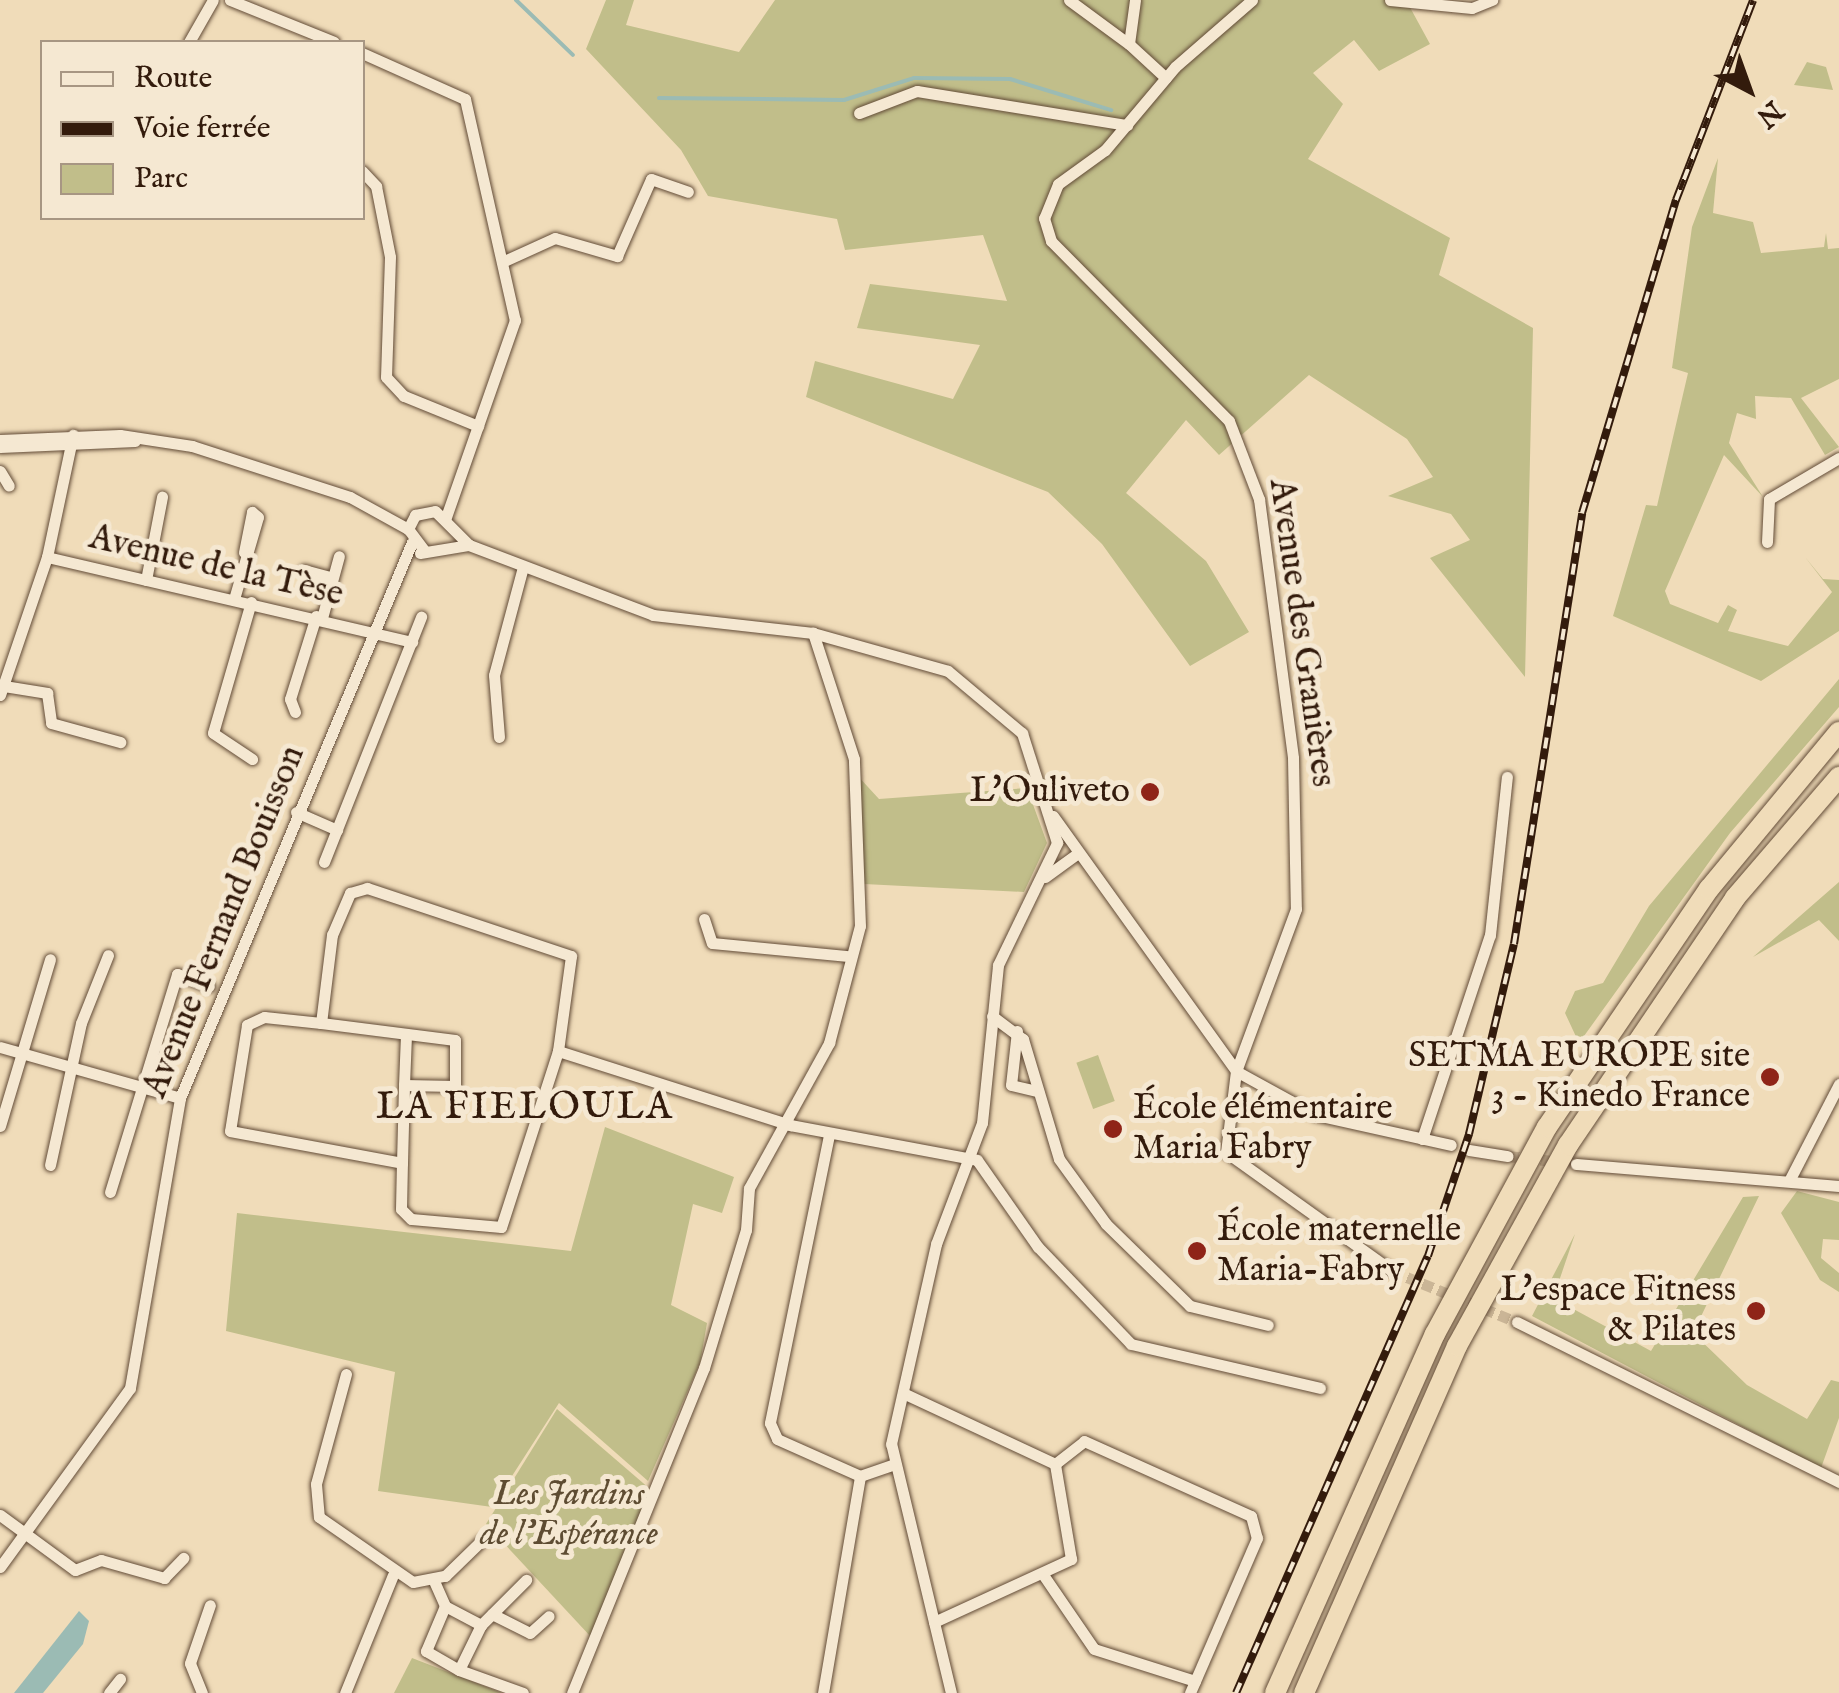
<!DOCTYPE html>
<meta charset="utf-8">
<style>
body{margin:0}
#map{position:relative;width:1839px;height:1693px;overflow:hidden;background:#f0dcb9;font-family:"IM FELL English",serif}
div>[style]{position:absolute}
[style*='--x']{left:calc(var(--x)*1px);top:calc(var(--y)*1px);width:calc(var(--w)*1px);rotate:calc(var(--a)*1deg)}
.green>*{inset:0;background:#c1be8a;transform-origin:0 0}
.water>*{inset:0;background:#9bbbb4}
.stream>*{height:4px;margin:-2px;padding:0 2px;transform-origin:2px;border-radius:2px;background:#9bbbb4}
.street-tunnel>*{height:11px;margin-top:-5.5px;transform-origin:0;background:repeating-linear-gradient(90deg,#cab596 0 11px,transparent 0 16.5px)}
.roads{filter:drop-shadow(0 0 2px #624b37) drop-shadow(0 0 2px #624b37)}
.street>*{height:11px;margin:-5.5px;padding:0 5.5px;transform-origin:5.5px;border-radius:5.5px;background:#f5e8d2}
.highway>*{height:20px;margin:-10px;padding:0 10px;transform-origin:10px;border-radius:10px;background:#f0dcb9}
.rail>*{height:8px;margin-top:-4px;transform-origin:0;background:repeating-linear-gradient(90deg,#f5e8d2 0 11px,#331b0c 0 22px);box-sizing:border-box;border-block:2px solid #331b0c}
.dots>*{width:28px;height:28px;translate:-50% -50%;box-sizing:border-box;border:5px solid #f5e8d2;border-radius:50%}
span{translate:-50% -50%;white-space:nowrap;text-align:center;line-height:1.15;-webkit-text-stroke:10px #f5e8d2;paint-order:stroke}
.street-label{font-size:35px;color:#331b0c}
.poi-label{font-size:35px;color:#331b0c}
.right{translate:-100% -50%;text-align:right}
.left{translate:0 -50%;text-align:left}
.park-label{font-size:35px;color:#5e4c32;font-style:italic}
.neighbourhood-label{font-size:38px;color:#331b0c;letter-spacing:2.5px}
.legend{position:absolute;left:40px;top:40px;width:325px;height:180px;box-sizing:border-box;background:#f5e8d2;border:2px solid #a79683;margin:0;padding:12px 18px;list-style:none;font-size:30px;color:#331b0c}
.legend li{display:flex;align-items:center;gap:20px;height:50px}
.legend b{width:50px;border:2px solid #a79683}
.north{position:absolute;left:1699px;top:40px;width:100px;height:100px;-webkit-text-stroke:8px #f5e8d2;paint-order:stroke;rotate:139deg;font-size:28px;font-weight:700;line-height:40px;text-align:center;color:#331b0c}
.north::after{content:'';display:block;margin:auto;width:35px;height:45px;background:#331b0c;clip-path:polygon(50% 0,100% 100%,50% 72%,0 100%)}
</style>
<div id="map">
<div class="green">
<div style="clip-path:polygon(606px 0,634px 0,626px 25px,739px 52px,775px 0,1406px 0,1430px 44px,1379px 71px,1354px 40px,1313px 73px,1343px 104px,1308px 159px,1450px 238px,1439px 275px,1533px 328px,1525px 677px,1430px 558px,1470px 540px,1451px 514px,1388px 496px,1433px 477px,1407px 439px,1309px 375px,1219px 455px,1186px 420px,1126px 493px,1206px 561px,1249px 632px,1190px 666px,1102px 544px,1048px 492px,806px 397px,815px 361px,953px 399px,980px 345px,857px 328px,870px 284px,1007px 301px,983px 235px,845px 250px,837px 219px,708px 196px,681px 150px,586px 49px)"></div>
<div style="clip-path:polygon(1807px 62px,1826px 67px,1833px 90px,1794px 85px)"></div>
<div style="clip-path:polygon(1718px 158px,1713px 213px,1753px 222px,1761px 253px,1824px 247px,1826px 233px,1828px 249px,1839px 248px,1839px 379px,1801px 398px,1839px 447px,1825px 455px,1791px 398px,1755px 396px,1756px 419px,1737px 413px,1729px 443px,1763px 497px,1724px 455px,1665px 591px,1670px 604px,1718px 623px,1728px 605px,1737px 610px,1728px 631px,1788px 646px,1832px 592px,1805px 557px,1823px 579px,1839px 580px,1839px 631px,1761px 681px,1613px 616px,1646px 505px,1657px 506px,1688px 373px,1672px 368px,1692px 227px)"></div>
<div style="clip-path:polygon(1839px 679px,1839px 707px,1730px 833px,1579px 1043px,1565px 1013px,1575px 991px,1603px 983px,1649px 906px)"></div>
<div style="clip-path:polygon(857px 775px,879px 799px,1027px 788px,1047px 843px,1024px 892px,864px 884px)"></div>
<div style="clip-path:polygon(1839px 882px,1839px 941px,1819px 920px,1753px 957px)"></div>
<div style="left:1098px;top:1055px;width:49px;height:23px;rotate:70deg"></div>
<div style="clip-path:polygon(605px 1127px,734px 1177px,722px 1213px,693px 1204px,671px 1305px,707px 1323px,700px 1363px,648px 1481px,559px 1403px,492px 1507px,378px 1491px,395px 1372px,226px 1331px,237px 1213px,571px 1251px)"></div>
<div style="clip-path:polygon(1797px 1191px,1839px 1202px,1839px 1240px,1823px 1239px,1821px 1258px,1839px 1273px,1839px 1292px,1820px 1280px,1781px 1213px)"></div>
<div style="clip-path:polygon(1759px 1196px,1693px 1333px,1747px 1385px,1807px 1419px,1831px 1380px,1839px 1382px,1839px 1418px,1821px 1468px,1532px 1316px,1575px 1234px,1556px 1290px,1566px 1305px,1651px 1351px,1743px 1197px)"></div>
<div style="clip-path:polygon(557px 1409px,650px 1489px,591px 1637px,486px 1524px)"></div>
<div style="clip-path:polygon(412px 1658px,502px 1693px,394px 1693px)"></div>
</div>
<div class="water">
<div style="clip-path:polygon(79px 1611px,89px 1621px,83px 1644px,43px 1693px,14px 1693px)"></div>
</div>
<div class="stream">
<div style="--x:516;--y:0;--w:79;--a:44"></div>
<div style="--x:659;--y:98;--w:185;--a:0.6"></div>
<div style="--x:844;--y:100;--w:73;--a:-17.4"></div>
<div style="--x:914;--y:78;--w:96;--a:0.6"></div>
<div style="--x:1010;--y:79;--w:106;--a:17.1"></div>
</div>
<div class="street-tunnel">
<div style="--x:1508;--y:1156;--w:54;--a:6.3"></div>
<div style="--x:1392;--y:1271;--w:135;--a:22.2"></div>
</div>
<div class="roads">
<div class="street">
<div style="--x:230;--y:0;--w:112;--a:22"></div>
<div style="--x:1069;--y:0;--w:74;--a:36.3"></div>
<div style="--x:1135;--y:0;--w:44;--a:97.8"></div>
<div style="--x:1129;--y:44;--w:50;--a:42.6"></div>
<div style="--x:1252;--y:0;--w:102;--a:139"></div>
<div style="--x:1175;--y:67;--w:109;--a:130.1"></div>
<div style="--x:1105;--y:150;--w:58;--a:144.1"></div>
<div style="--x:1058;--y:184;--w:37;--a:112"></div>
<div style="--x:1044;--y:218;--w:24;--a:73"></div>
<div style="--x:1051;--y:241;--w:253;--a:45.3"></div>
<div style="--x:1229;--y:421;--w:84;--a:69"></div>
<div style="--x:1259;--y:499;--w:261;--a:82.5"></div>
<div style="--x:1293;--y:758;--w:151;--a:88.9"></div>
<div style="--x:1296;--y:909;--w:173;--a:110.3"></div>
<div style="--x:1236;--y:1071;--w:82;--a:97"></div>
<div style="--x:1226;--y:1152;--w:204;--a:35.6"></div>
<div style="--x:1390;--y:0;--w:82;--a:5.6"></div>
<div style="--x:1472;--y:8;--w:22;--a:-22"></div>
<div style="--x:189;--y:42;--w:48;--a:-60.3"></div>
<div style="--x:362;--y:53;--w:113;--a:24.1"></div>
<div style="--x:465;--y:99;--w:227;--a:77.3"></div>
<div style="--x:515;--y:320;--w:212;--a:109.3"></div>
<div style="--x:859;--y:113;--w:62;--a:-20.8"></div>
<div style="--x:917;--y:91;--w:213;--a:9.2"></div>
<div style="--x:362;--y:171;--w:21;--a:47"></div>
<div style="--x:376;--y:186;--w:72;--a:78.8"></div>
<div style="--x:390;--y:257;--w:120;--a:91.9"></div>
<div style="--x:386;--y:377;--w:26;--a:47"></div>
<div style="--x:404;--y:396;--w:80;--a:22.1"></div>
<div style="--x:502;--y:262;--w:58;--a:-24.4"></div>
<div style="--x:555;--y:238;--w:65;--a:16.2"></div>
<div style="--x:617;--y:256;--w:84;--a:-66.2"></div>
<div style="--x:651;--y:179;--w:39;--a:19"></div>
<div style="--x:0;--y:440;--w:120;--a:-2.4"></div>
<div style="--x:120;--y:435;--w:73;--a:8.7"></div>
<div style="--x:192;--y:446;--w:166;--a:17.9"></div>
<div style="--x:350;--y:497;--w:66;--a:28.9"></div>
<div style="--x:0;--y:447;--w:135;--a:-2.5"></div>
<div style="--x:0;--y:471;--w:17;--a:59"></div>
<div style="--x:1767;--y:542;--w:43;--a:-87.3"></div>
<div style="--x:1769;--y:499;--w:81;--a:-30.4"></div>
<div style="--x:424;--y:550;--w:26;--a:-127"></div>
<div style="--x:408;--y:529;--w:16;--a:-63"></div>
<div style="--x:415;--y:515;--w:20;--a:-11"></div>
<div style="--x:435;--y:511;--w:48;--a:45"></div>
<div style="--x:469;--y:545;--w:197;--a:20.8"></div>
<div style="--x:653;--y:615;--w:161;--a:6.4"></div>
<div style="--x:813;--y:633;--w:140;--a:15.7"></div>
<div style="--x:948;--y:671;--w:97;--a:40"></div>
<div style="--x:1022;--y:733;--w:115;--a:72.3"></div>
<div style="--x:420;--y:553;--w:50;--a:-9.3"></div>
<div style="--x:47;--y:557;--w:375;--a:13.1"></div>
<div style="--x:304;--y:570;--w:28;--a:15"></div>
<div style="--x:146;--y:580;--w:85;--a:-79.1"></div>
<div style="--x:234;--y:599;--w:85;--a:-73.7"></div>
<div style="--x:258;--y:517;--w:8;--a:-140"></div>
<div style="--x:252;--y:512;--w:41;--a:101.3"></div>
<div style="--x:251;--y:602;--w:136;--a:106.2"></div>
<div style="--x:213;--y:733;--w:47;--a:33.7"></div>
<div style="--x:322;--y:618;--w:64;--a:-74.7"></div>
<div style="--x:4;--y:686;--w:44;--a:9.2"></div>
<div style="--x:47;--y:693;--w:30;--a:82"></div>
<div style="--x:51;--y:723;--w:72;--a:15.4"></div>
<div style="--x:0;--y:695;--w:146;--a:-71.2"></div>
<div style="--x:47;--y:557;--w:125;--a:-78"></div>
<div style="--x:295;--y:712;--w:14;--a:-111"></div>
<div style="--x:290;--y:699;--w:87;--a:-72.6"></div>
<div style="--x:499;--y:737;--w:62;--a:-94.6"></div>
<div style="--x:494;--y:675;--w:112;--a:-75"></div>
<div style="--x:296;--y:812;--w:45;--a:23.7"></div>
<div style="--x:1053;--y:816;--w:314;--a:54.3"></div>
<div style="--x:1236;--y:1071;--w:91;--a:28.8"></div>
<div style="--x:1316;--y:1115;--w:138;--a:12.5"></div>
<div style="--x:324;--y:862;--w:264;--a:-68.4"></div>
<div style="--x:1045;--y:877;--w:39;--a:-36"></div>
<div style="--x:704;--y:919;--w:25;--a:72"></div>
<div style="--x:712;--y:943;--w:137;--a:5.5"></div>
<div style="--x:992;--y:1016;--w:39;--a:37"></div>
<div style="--x:1023;--y:1039;--w:125;--a:73.3"></div>
<div style="--x:1059;--y:1159;--w:80;--a:54.1"></div>
<div style="--x:1106;--y:1224;--w:117;--a:44.3"></div>
<div style="--x:1190;--y:1306;--w:80;--a:13.7"></div>
<div style="--x:321;--y:1023;--w:57;--a:-174"></div>
<div style="--x:264;--y:1017;--w:19;--a:155"></div>
<div style="--x:247;--y:1025;--w:107;--a:99.1"></div>
<div style="--x:230;--y:1131;--w:175;--a:10.5"></div>
<div style="--x:1017;--y:1031;--w:54;--a:96.3"></div>
<div style="--x:1011;--y:1085;--w:28;--a:13"></div>
<div style="--x:0;--y:1047;--w:187;--a:15.8"></div>
<div style="--x:558;--y:1051;--w:244;--a:17.7"></div>
<div style="--x:790;--y:1125;--w:190;--a:10.6"></div>
<div style="--x:977;--y:1160;--w:106;--a:55"></div>
<div style="--x:1038;--y:1247;--w:134;--a:46.2"></div>
<div style="--x:1131;--y:1344;--w:194;--a:13.1"></div>
<div style="--x:404;--y:1085;--w:51;--a:1.1"></div>
<div style="--x:455;--y:1086;--w:46;--a:-90"></div>
<div style="--x:455;--y:1040;--w:135;--a:-172.8"></div>
<div style="--x:321;--y:1023;--w:89;--a:-82.9"></div>
<div style="--x:332;--y:935;--w:46;--a:-66.8"></div>
<div style="--x:350;--y:893;--w:18;--a:-16"></div>
<div style="--x:367;--y:888;--w:215;--a:18.4"></div>
<div style="--x:571;--y:956;--w:96;--a:97.8"></div>
<div style="--x:558;--y:1051;--w:185;--a:107.9"></div>
<div style="--x:501;--y:1227;--w:90;--a:-174.9"></div>
<div style="--x:411;--y:1219;--w:14;--a:-135"></div>
<div style="--x:401;--y:1209;--w:46;--a:-88.8"></div>
<div style="--x:402;--y:1163;--w:78;--a:-88.5"></div>
<div style="--x:404;--y:1085;--w:50;--a:-87.7"></div>
<div style="--x:0;--y:1126;--w:174;--a:-73.3"></div>
<div style="--x:829;--y:1135;--w:294;--a:101.6"></div>
<div style="--x:770;--y:1423;--w:17;--a:66"></div>
<div style="--x:777;--y:1439;--w:91;--a:24"></div>
<div style="--x:860;--y:1476;--w:36;--a:-19"></div>
<div style="--x:1422;--y:1139;--w:215;--a:-71.6"></div>
<div style="--x:1490;--y:935;--w:159;--a:-83.9"></div>
<div style="--x:1469;--y:1150;--w:39;--a:9"></div>
<div style="--x:1576;--y:1164;--w:264;--a:4.8"></div>
<div style="--x:50;--y:1165;--w:145;--a:-77.7"></div>
<div style="--x:81;--y:1023;--w:73;--a:-68.3"></div>
<div style="--x:1790;--y:1179;--w:107;--a:-62.7"></div>
<div style="--x:110;--y:1192;--w:228;--a:-72.9"></div>
<div style="--x:177;--y:974;--w:34;--a:21"></div>
<div style="--x:1517;--y:1322;--w:360;--a:26.4"></div>
<div style="--x:346;--y:1374;--w:114;--a:105.3"></div>
<div style="--x:316;--y:1484;--w:33;--a:85"></div>
<div style="--x:319;--y:1517;--w:114;--a:34.7"></div>
<div style="--x:413;--y:1582;--w:33;--a:-11"></div>
<div style="--x:445;--y:1576;--w:52;--a:-44.2"></div>
<div style="--x:903;--y:1393;--w:168;--a:25"></div>
<div style="--x:1055;--y:1464;--w:37;--a:-38"></div>
<div style="--x:1084;--y:1441;--w:183;--a:24.2"></div>
<div style="--x:1251;--y:1516;--w:23;--a:75"></div>
<div style="--x:1257;--y:1538;--w:169;--a:113.4"></div>
<div style="--x:0;--y:1515;--w:93;--a:36.3"></div>
<div style="--x:75;--y:1570;--w:28;--a:-21"></div>
<div style="--x:101;--y:1560;--w:66;--a:15.9"></div>
<div style="--x:164;--y:1578;--w:28;--a:-46"></div>
<div style="--x:0;--y:1567;--w:221;--a:-54"></div>
<div style="--x:130;--y:1388;--w:294;--a:-80.2"></div>
<div style="--x:180;--y:1098;--w:602;--a:-67.35"></div>
<div style="--x:1044;--y:1576;--w:88;--a:55.6"></div>
<div style="--x:1094;--y:1649;--w:106;--a:17.6"></div>
<div style="--x:434;--y:1581;--w:27;--a:66"></div>
<div style="--x:445;--y:1606;--w:41;--a:27.8"></div>
<div style="--x:481;--y:1625;--w:64;--a:-45"></div>
<div style="--x:445;--y:1606;--w:49;--a:112.9"></div>
<div style="--x:426;--y:1651;--w:38;--a:30"></div>
<div style="--x:492;--y:1614;--w:42;--a:26.6"></div>
<div style="--x:530;--y:1633;--w:25;--a:-42"></div>
<div style="--x:934;--y:1622;--w:151;--a:-24.7"></div>
<div style="--x:1071;--y:1559;--w:96;--a:-99.6"></div>
<div style="--x:481;--y:1625;--w:50;--a:116.1"></div>
<div style="--x:459;--y:1670;--w:68;--a:19.8"></div>
<div style="--x:109;--y:1693;--w:18;--a:-52"></div>
<div style="--x:202;--y:1693;--w:32;--a:-112"></div>
<div style="--x:190;--y:1663;--w:61;--a:-71"></div>
<div style="--x:345;--y:1693;--w:127;--a:-67.9"></div>
<div style="--x:572;--y:1693;--w:351;--a:-67.9"></div>
<div style="--x:704;--y:1368;--w:144;--a:-73.1"></div>
<div style="--x:746;--y:1230;--w:42;--a:-85.9"></div>
<div style="--x:749;--y:1188;--w:166;--a:-61.1"></div>
<div style="--x:829;--y:1043;--w:121;--a:-75.2"></div>
<div style="--x:860;--y:926;--w:167;--a:-92.1"></div>
<div style="--x:854;--y:759;--w:133;--a:-108"></div>
<div style="--x:823;--y:1693;--w:220;--a:-80.3"></div>
<div style="--x:951;--y:1693;--w:256;--a:-103.5"></div>
<div style="--x:891;--y:1444;--w:205;--a:-77.3"></div>
<div style="--x:936;--y:1244;--w:129;--a:-69.2"></div>
<div style="--x:982;--y:1123;--w:159;--a:-84.2"></div>
<div style="--x:998;--y:965;--w:136;--a:-64.2"></div>
</div>
<div class="highway">
<div style="--x:1275;--y:1693;--w:393;--a:-66"></div>
<div style="--x:1435;--y:1334;--w:235;--a:-61.6"></div>
<div style="--x:1547;--y:1127;--w:288;--a:-55.8"></div>
<div style="--x:1709;--y:889;--w:204;--a:-50.4"></div>
<div style="--x:1304;--y:1693;--w:379;--a:-66.2"></div>
<div style="--x:1457;--y:1346;--w:230;--a:-61.1"></div>
<div style="--x:1568;--y:1145;--w:298;--a:-55.9"></div>
<div style="--x:1735;--y:898;--w:160;--a:-49.3"></div>
</div>
</div>
<div class="rail">
<div style="--x:1236;--y:1693;--w:477;--a:-66.3"></div>
<div style="--x:1428;--y:1256;--w:129;--a:-71.4"></div>
<div style="--x:1469;--y:1134;--w:195;--a:-76.7"></div>
<div style="--x:1514;--y:944;--w:436;--a:-81"></div>
<div style="--x:1582;--y:513;--w:327;--a:-73.3"></div>
<div style="--x:1676;--y:200;--w:214;--a:-68.9"></div>
</div>
<div class="dots">
<div style="left:1150px;top:792px;background:#8f2418"></div>
<div style="left:1770px;top:1077px;background:#8f2418"></div>
<div style="left:1113px;top:1129px;background:#8f2418"></div>
<div style="left:1197px;top:1251px;background:#8f2418"></div>
<div style="left:1756px;top:1311px;background:#8f2418"></div>
</div>
<div class="street-label">
<span style="left:216px;top:567px;rotate:13deg">Avenue de la Tèse</span>
<span style="left:1301px;top:633px;rotate:82deg">Avenue des Granières</span>
<span style="left:225px;top:922px;rotate:-68deg">Avenue Fernand Bouisson</span>
</div>
<div class="poi-label">
<span class="right" style="left:1130px;top:792px">L'Ouliveto</span>
<span class="right" style="left:1750px;top:1077px">SETMA EUROPE site<br>3 - Kinedo France</span>
<span class="left" style="left:1133px;top:1129px">École élémentaire<br>Maria Fabry</span>
<span class="left" style="left:1217px;top:1251px">École maternelle<br>Maria-Fabry</span>
<span class="right" style="left:1736px;top:1311px">L'espace Fitness<br>&amp; Pilates</span>
</div>
<div class="park-label">
<span style="left:569px;top:1515px">Les Jardins<br>de l'Espérance</span>
</div>
<div class="neighbourhood-label">
<span style="left:525px;top:1109px">LA FIELOULA</span>
</div>
<ul class="legend">
<li><b style="height:12px;background:#f5e8d2"></b>Route</li>
<li><b style="height:12px;background:#331b0c"></b>Voie ferrée</li>
<li><b style="height:28px;background:#c1be8a"></b>Parc</li>
</ul>
<div class="north">N</div>
</div>
